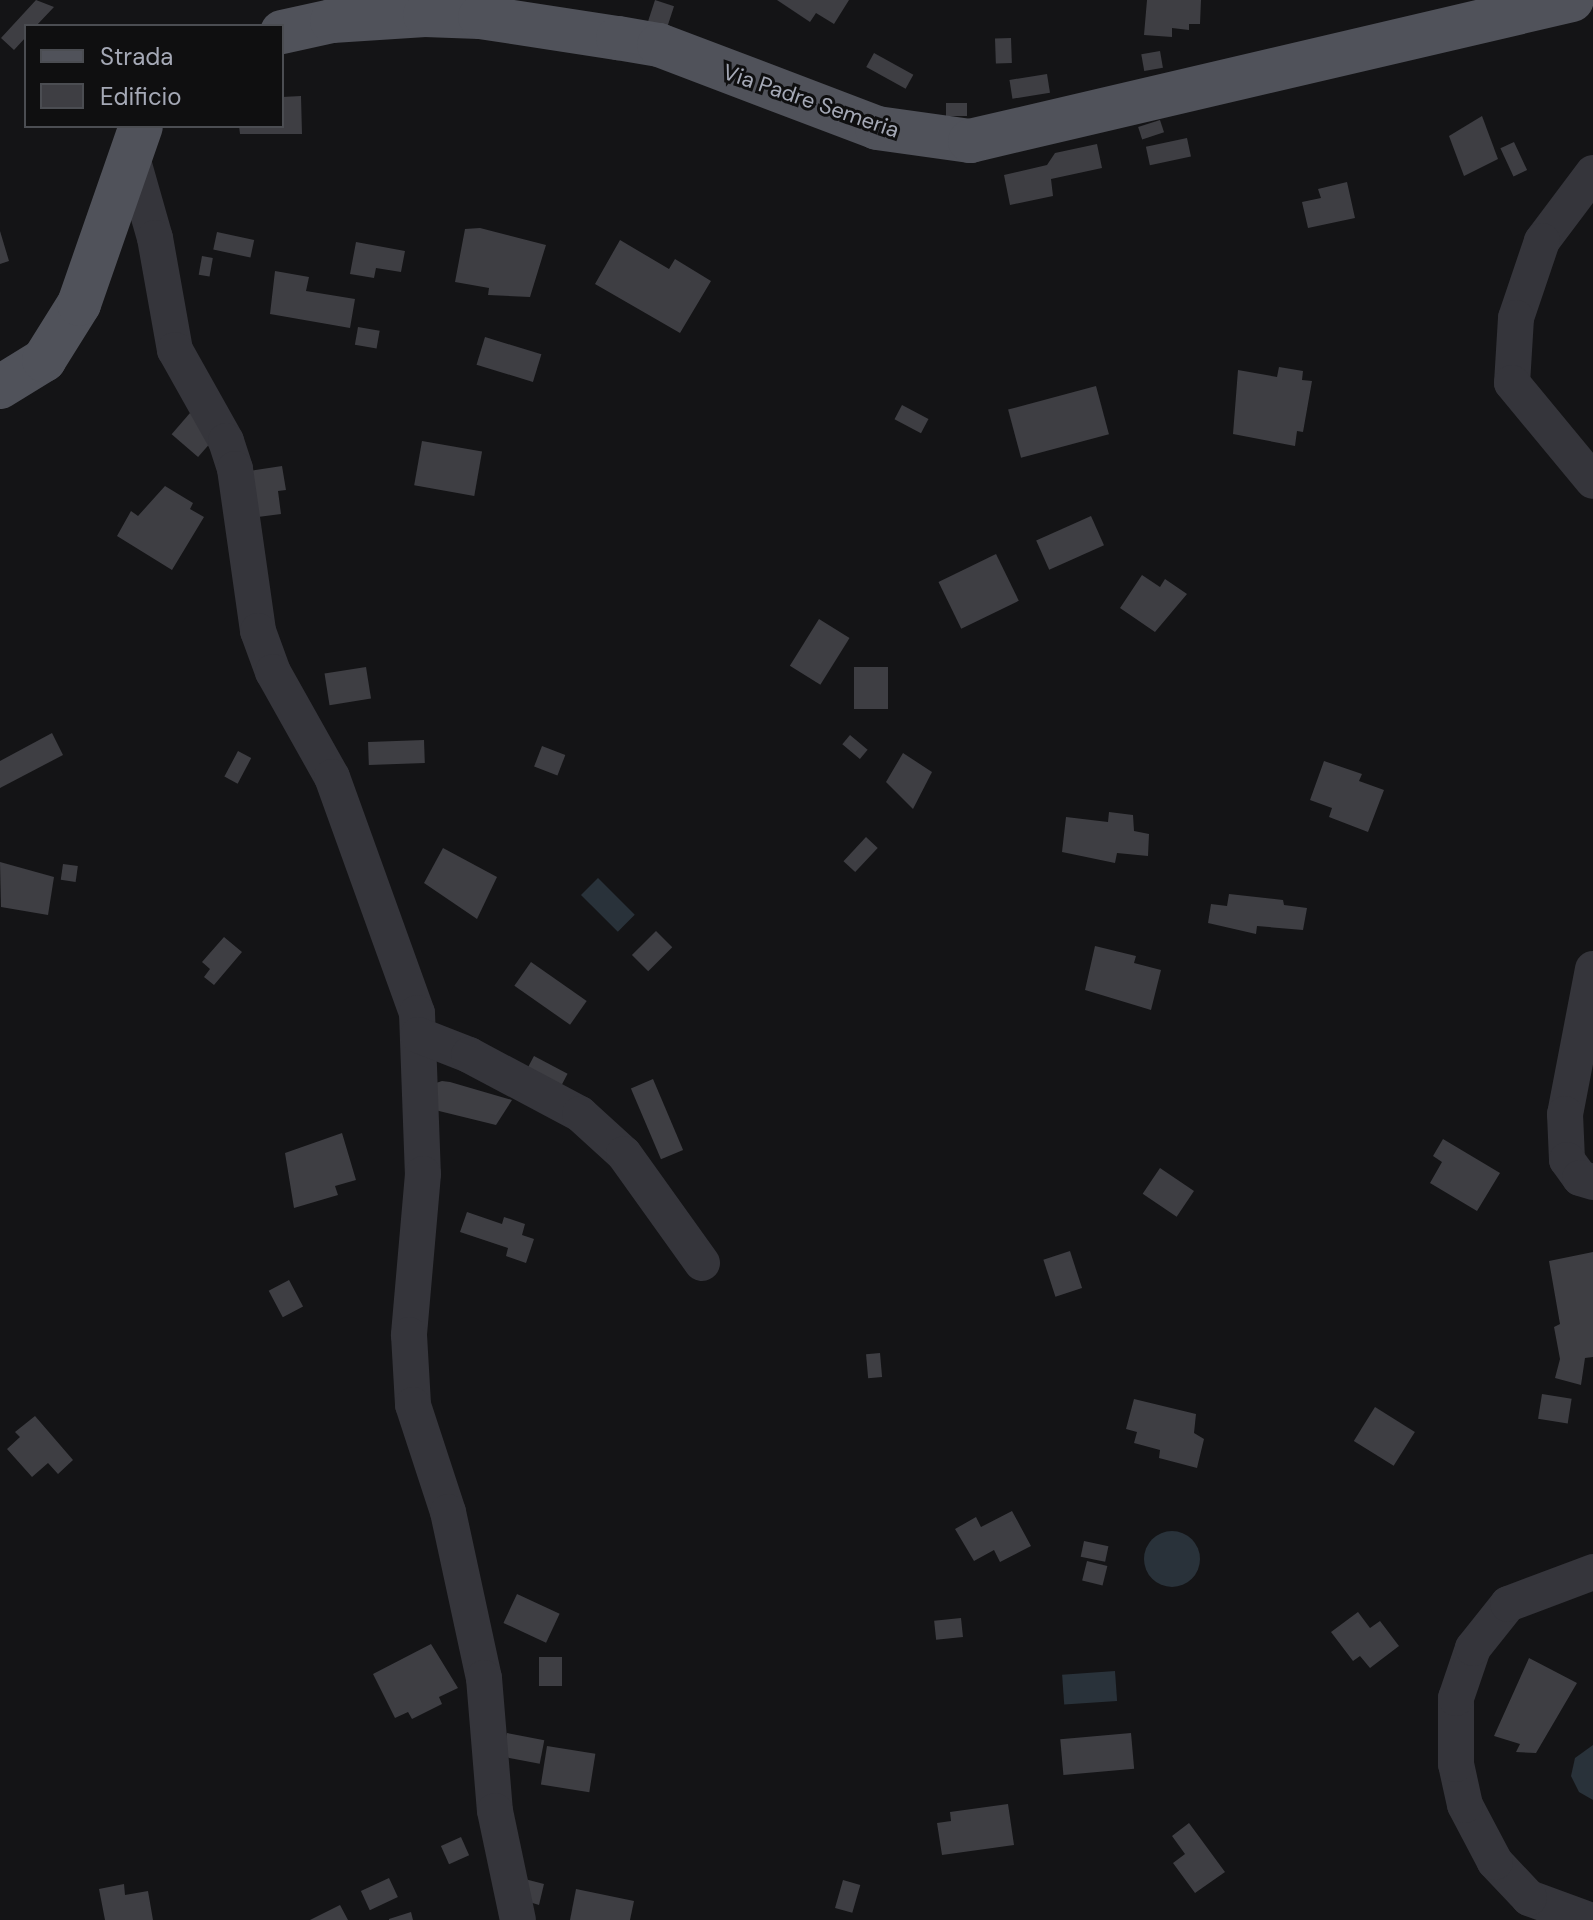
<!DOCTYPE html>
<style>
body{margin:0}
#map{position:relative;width:1593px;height:1920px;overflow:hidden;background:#141416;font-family:"DM Sans",sans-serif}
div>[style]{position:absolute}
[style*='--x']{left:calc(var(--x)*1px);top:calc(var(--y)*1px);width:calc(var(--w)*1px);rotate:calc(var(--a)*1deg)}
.water>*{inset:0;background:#29323a;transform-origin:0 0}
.round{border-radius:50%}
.building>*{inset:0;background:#3e3e43;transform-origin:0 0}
.minor>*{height:36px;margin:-18px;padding:0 18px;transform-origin:18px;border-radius:18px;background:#35353b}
.major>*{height:44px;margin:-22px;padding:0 22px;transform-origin:22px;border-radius:22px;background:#50525a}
span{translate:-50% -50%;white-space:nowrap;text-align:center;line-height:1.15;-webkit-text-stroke:6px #0f0f10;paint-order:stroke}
.street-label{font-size:22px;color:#a5a9b6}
.legend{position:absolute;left:24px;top:24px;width:260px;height:104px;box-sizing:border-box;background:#0f0f10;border:2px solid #4b4d52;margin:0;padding:10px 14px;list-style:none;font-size:24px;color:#a5a9b6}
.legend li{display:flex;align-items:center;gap:16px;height:40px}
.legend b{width:40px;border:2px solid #4b4d52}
</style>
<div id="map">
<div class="water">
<div style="left:598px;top:878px;width:52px;height:24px;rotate:45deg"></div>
<div class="round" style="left:1144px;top:1531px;width:56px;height:56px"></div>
<div style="left:1115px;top:1671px;width:30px;height:53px;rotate:86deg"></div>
<div style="clip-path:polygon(1593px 1745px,1593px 1800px,1579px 1792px,1571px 1776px,1575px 1758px)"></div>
</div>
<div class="building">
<div style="clip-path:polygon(36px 0,54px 7px,36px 26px,26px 26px,26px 37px,14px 50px,1px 38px)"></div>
<div style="left:655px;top:0;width:20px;height:25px;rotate:18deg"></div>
<div style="clip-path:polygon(777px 0,849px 0,834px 24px,816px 13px,810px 22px)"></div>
<div style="clip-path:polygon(1147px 0,1201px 0,1200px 24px,1189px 24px,1189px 30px,1172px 28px,1172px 37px,1144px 35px)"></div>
<div style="left:1011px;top:38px;width:25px;height:16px;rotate:88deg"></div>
<div style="left:1160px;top:51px;width:17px;height:19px;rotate:80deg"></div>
<div style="left:874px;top:53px;width:45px;height:16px;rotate:29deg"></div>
<div style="left:1047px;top:74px;width:19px;height:38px;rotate:81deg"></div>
<div style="clip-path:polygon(301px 96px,302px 134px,240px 134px,239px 126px,282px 126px,282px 97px)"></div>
<div style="left:946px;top:103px;width:21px;height:13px"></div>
<div style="clip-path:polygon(1482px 116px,1498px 159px,1464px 176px,1449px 136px)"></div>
<div style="left:1160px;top:120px;width:13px;height:23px;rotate:72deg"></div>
<div style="left:1187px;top:138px;width:19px;height:42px;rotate:78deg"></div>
<div style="left:1514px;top:142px;width:31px;height:15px;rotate:65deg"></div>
<div style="clip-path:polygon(1097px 144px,1102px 168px,1051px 179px,1053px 196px,1010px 205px,1004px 175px,1047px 165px,1055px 153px)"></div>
<div style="clip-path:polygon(1347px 182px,1355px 218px,1308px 228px,1302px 202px,1321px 198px,1318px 189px)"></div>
<div style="clip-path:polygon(480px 228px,546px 245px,530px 297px,488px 295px,489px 288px,455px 282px,465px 229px)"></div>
<div style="clip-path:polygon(0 231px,9px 261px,0 264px)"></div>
<div style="left:217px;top:232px;width:38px;height:18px;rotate:12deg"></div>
<div style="clip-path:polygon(620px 240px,669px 269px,675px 259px,711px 281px,680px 333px,595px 284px)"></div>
<div style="clip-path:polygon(356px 242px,405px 251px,401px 272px,376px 268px,374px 278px,350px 274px)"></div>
<div style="left:202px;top:256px;width:11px;height:19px;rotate:10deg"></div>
<div style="clip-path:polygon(275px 271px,309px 277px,306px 291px,355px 299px,350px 328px,270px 314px)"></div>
<div style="left:358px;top:327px;width:22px;height:18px;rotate:10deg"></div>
<div style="left:485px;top:337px;width:59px;height:29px;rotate:17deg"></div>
<div style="clip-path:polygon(1279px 367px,1303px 371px,1302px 380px,1312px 381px,1303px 432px,1297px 431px,1295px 446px,1233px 434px,1238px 370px,1277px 377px)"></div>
<div style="left:1096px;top:386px;width:50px;height:91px;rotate:75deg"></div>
<div style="left:902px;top:405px;width:30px;height:16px;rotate:28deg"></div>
<div style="left:190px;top:413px;width:35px;height:28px;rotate:41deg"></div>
<div style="left:422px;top:441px;width:61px;height:45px;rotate:10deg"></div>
<div style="clip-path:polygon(282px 466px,286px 490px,278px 491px,281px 514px,249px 518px,242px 472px)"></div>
<div style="clip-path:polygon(165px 486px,193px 503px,190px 509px,204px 517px,172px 570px,117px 536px,131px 511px,138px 516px)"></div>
<div style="left:1091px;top:516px;width:32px;height:60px;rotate:66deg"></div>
<div style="left:996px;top:554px;width:52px;height:64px;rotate:64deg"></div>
<div style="clip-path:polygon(1142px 575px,1160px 587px,1165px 579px,1187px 594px,1155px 632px,1120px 608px)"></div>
<div style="left:819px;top:619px;width:36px;height:55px;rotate:32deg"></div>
<div style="left:366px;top:667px;width:32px;height:42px;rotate:81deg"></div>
<div style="left:854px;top:667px;width:34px;height:42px"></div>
<div style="clip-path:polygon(52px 733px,63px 755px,0 788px,0 761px)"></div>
<div style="left:850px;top:735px;width:23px;height:12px;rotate:40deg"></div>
<div style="left:424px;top:740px;width:23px;height:56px;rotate:88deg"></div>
<div style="left:542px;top:746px;width:25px;height:22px;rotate:21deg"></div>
<div style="left:238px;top:751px;width:15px;height:29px;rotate:28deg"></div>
<div style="clip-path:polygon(903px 753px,932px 772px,913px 809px,886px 782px)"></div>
<div style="clip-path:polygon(1324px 761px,1362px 774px,1359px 781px,1384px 790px,1368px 832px,1329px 817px,1332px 808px,1310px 800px)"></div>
<div style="clip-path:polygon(1109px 812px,1133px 815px,1134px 831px,1149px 834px,1148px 856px,1117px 853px,1115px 863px,1062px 852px,1066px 817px,1108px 822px)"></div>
<div style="left:866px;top:837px;width:16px;height:33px;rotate:43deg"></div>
<div style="clip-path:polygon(443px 848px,497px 877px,477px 919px,424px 883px)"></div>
<div style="clip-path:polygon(0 862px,54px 877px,48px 915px,1px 907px)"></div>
<div style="left:63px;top:864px;width:15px;height:16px;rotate:8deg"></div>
<div style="clip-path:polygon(1229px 894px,1283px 900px,1284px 905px,1307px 908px,1303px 930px,1257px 926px,1256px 934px,1208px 923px,1211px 904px,1227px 906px)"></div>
<div style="left:656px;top:931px;width:23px;height:34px;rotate:45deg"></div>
<div style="clip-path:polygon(224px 937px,242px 952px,214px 985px,204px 977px,210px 969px,202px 962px)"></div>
<div style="clip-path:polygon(1095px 946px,1136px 956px,1134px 963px,1161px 970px,1151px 1010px,1085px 990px)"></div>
<div style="left:531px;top:962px;width:68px;height:29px;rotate:35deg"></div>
<div style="left:534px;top:1056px;width:38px;height:21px;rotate:28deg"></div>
<div style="left:653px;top:1079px;width:77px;height:24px;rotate:67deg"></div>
<div style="clip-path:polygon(442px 1081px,450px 1082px,512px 1100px,496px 1125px,435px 1110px,436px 1083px)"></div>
<div style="clip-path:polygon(342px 1133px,356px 1180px,335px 1186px,338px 1195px,294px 1208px,285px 1153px)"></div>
<div style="clip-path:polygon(1443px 1139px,1500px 1173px,1477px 1211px,1430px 1183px,1442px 1162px,1433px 1156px)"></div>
<div style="left:1160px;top:1168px;width:41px;height:31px;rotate:34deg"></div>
<div style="clip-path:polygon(467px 1212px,502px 1224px,504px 1217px,525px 1224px,522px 1235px,534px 1239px,526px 1263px,506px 1256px,508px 1248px,460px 1232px)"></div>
<div style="left:1070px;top:1251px;width:39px;height:28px;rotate:72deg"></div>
<div style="clip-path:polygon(1593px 1252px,1593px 1357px,1585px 1358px,1581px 1385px,1555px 1378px,1560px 1359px,1554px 1327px,1560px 1324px,1549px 1261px)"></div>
<div style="left:289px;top:1280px;width:30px;height:23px;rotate:62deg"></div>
<div style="left:880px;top:1353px;width:24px;height:14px;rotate:85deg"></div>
<div style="left:1542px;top:1394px;width:30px;height:25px;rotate:9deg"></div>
<div style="clip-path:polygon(1134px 1399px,1196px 1414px,1194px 1433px,1204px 1439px,1197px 1468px,1159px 1458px,1160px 1450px,1134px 1443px,1137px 1432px,1126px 1429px)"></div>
<div style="left:1375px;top:1407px;width:47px;height:40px;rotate:32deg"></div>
<div style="clip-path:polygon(35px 1416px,73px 1460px,58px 1474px,48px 1463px,32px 1477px,7px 1449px,20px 1437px,15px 1432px)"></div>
<div style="clip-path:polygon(1012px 1511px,1031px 1546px,1000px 1562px,994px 1550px,974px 1561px,955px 1529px,976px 1517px,981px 1527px)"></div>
<div style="left:1084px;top:1541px;width:25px;height:16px;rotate:12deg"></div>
<div style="left:1087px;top:1561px;width:21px;height:20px;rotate:14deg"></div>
<div style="left:517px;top:1594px;width:47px;height:32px;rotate:25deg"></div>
<div style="clip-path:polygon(1358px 1612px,1370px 1628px,1380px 1621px,1399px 1646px,1370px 1668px,1360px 1656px,1353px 1661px,1331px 1632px)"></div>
<div style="left:961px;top:1618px;width:19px;height:27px;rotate:84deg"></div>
<div style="clip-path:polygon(431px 1644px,458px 1688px,439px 1697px,442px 1704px,412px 1719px,408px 1712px,395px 1718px,373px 1674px)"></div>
<div style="left:539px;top:1657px;width:23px;height:29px"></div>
<div style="clip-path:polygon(1529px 1658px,1577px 1683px,1536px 1753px,1516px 1752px,1520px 1744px,1494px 1736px)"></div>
<div style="left:507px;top:1733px;width:38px;height:24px;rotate:11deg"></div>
<div style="left:1131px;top:1733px;width:36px;height:71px;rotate:85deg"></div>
<div style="left:547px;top:1746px;width:49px;height:39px;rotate:9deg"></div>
<div style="clip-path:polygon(1008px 1804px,1014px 1845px,942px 1855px,937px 1823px,951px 1821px,950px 1812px)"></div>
<div style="clip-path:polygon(1189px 1823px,1225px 1872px,1195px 1893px,1173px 1863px,1185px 1854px,1172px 1836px)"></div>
<div style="left:461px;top:1837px;width:20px;height:22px;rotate:66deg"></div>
<div style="clip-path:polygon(517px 1877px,544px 1884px,539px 1905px,523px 1900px)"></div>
<div style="left:389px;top:1878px;width:21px;height:31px;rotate:65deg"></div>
<div style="left:843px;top:1880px;width:18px;height:29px;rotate:16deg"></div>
<div style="clip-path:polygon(124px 1884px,125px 1895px,148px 1891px,153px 1920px,105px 1920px,99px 1889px)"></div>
<div style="clip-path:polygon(576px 1889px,634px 1901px,630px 1920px,570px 1920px)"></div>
<div style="clip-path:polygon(340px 1905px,348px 1920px,310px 1920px)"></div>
<div style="clip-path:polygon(411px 1912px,413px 1920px,389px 1920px,389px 1919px)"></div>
</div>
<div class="minor">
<div style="--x:131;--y:154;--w:87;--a:74.1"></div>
<div style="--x:155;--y:238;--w:114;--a:79.9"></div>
<div style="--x:175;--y:350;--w:104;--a:60.7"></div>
<div style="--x:226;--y:441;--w:29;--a:72"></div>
<div style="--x:235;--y:469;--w:164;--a:81.9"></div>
<div style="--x:258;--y:631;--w:44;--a:69.9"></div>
<div style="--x:273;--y:672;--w:120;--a:60.7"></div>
<div style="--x:332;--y:777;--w:251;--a:70.2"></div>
<div style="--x:417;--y:1013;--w:161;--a:87.9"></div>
<div style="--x:423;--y:1174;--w:162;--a:95"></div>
<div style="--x:409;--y:1335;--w:70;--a:86.7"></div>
<div style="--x:413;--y:1405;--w:113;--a:71.9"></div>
<div style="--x:448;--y:1512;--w:170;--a:77.8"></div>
<div style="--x:484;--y:1678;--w:133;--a:85.3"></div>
<div style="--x:495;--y:1811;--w:111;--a:78.1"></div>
<div style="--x:1593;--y:173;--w:85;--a:126.9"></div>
<div style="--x:1542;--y:241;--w:81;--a:108.7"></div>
<div style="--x:1516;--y:318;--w:65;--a:93.5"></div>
<div style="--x:1512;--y:383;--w:127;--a:50.4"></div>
<div style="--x:1593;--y:969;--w:148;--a:100.9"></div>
<div style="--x:1565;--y:1114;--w:46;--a:87.5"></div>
<div style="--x:1567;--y:1160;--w:22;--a:54"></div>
<div style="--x:1580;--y:1178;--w:14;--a:17"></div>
<div style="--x:418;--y:1035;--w:55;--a:21.4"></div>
<div style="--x:469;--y:1055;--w:126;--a:28"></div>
<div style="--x:580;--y:1114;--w:59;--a:42.3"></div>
<div style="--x:624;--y:1154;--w:134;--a:54.4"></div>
<div style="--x:1589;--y:1920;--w:64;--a:-159.9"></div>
<div style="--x:1529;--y:1898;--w:50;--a:-133.4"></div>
<div style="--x:1495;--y:1862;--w:64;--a:-117.8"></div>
<div style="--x:1465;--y:1805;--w:42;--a:-102.4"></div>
<div style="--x:1456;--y:1764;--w:66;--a:-90"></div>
<div style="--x:1456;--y:1698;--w:53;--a:-71.2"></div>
<div style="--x:1473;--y:1648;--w:56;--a:-51.5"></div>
<div style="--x:1508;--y:1604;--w:91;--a:-20.6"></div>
</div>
<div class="major">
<div style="--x:282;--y:32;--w:51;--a:-12.4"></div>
<div style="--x:332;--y:21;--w:93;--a:-3.7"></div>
<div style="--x:425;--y:15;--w:55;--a:2.1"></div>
<div style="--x:480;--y:17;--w:140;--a:8.7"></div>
<div style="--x:618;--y:38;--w:42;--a:9.7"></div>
<div style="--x:659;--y:45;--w:233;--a:20.8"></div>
<div style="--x:877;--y:128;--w:94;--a:8"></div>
<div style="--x:970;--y:141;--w:618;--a:-13.18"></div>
<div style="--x:0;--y:387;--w:52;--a:-31.5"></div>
<div style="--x:44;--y:360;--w:66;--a:-58"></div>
<div style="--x:79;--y:304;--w:188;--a:-70.8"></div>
</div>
<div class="street-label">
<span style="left:811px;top:101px;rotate:19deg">Via Padre Semeria</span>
</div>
<ul class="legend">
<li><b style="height:10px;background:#50525a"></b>Strada</li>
<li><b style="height:22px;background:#3e3e43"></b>Edificio</li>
</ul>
</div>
